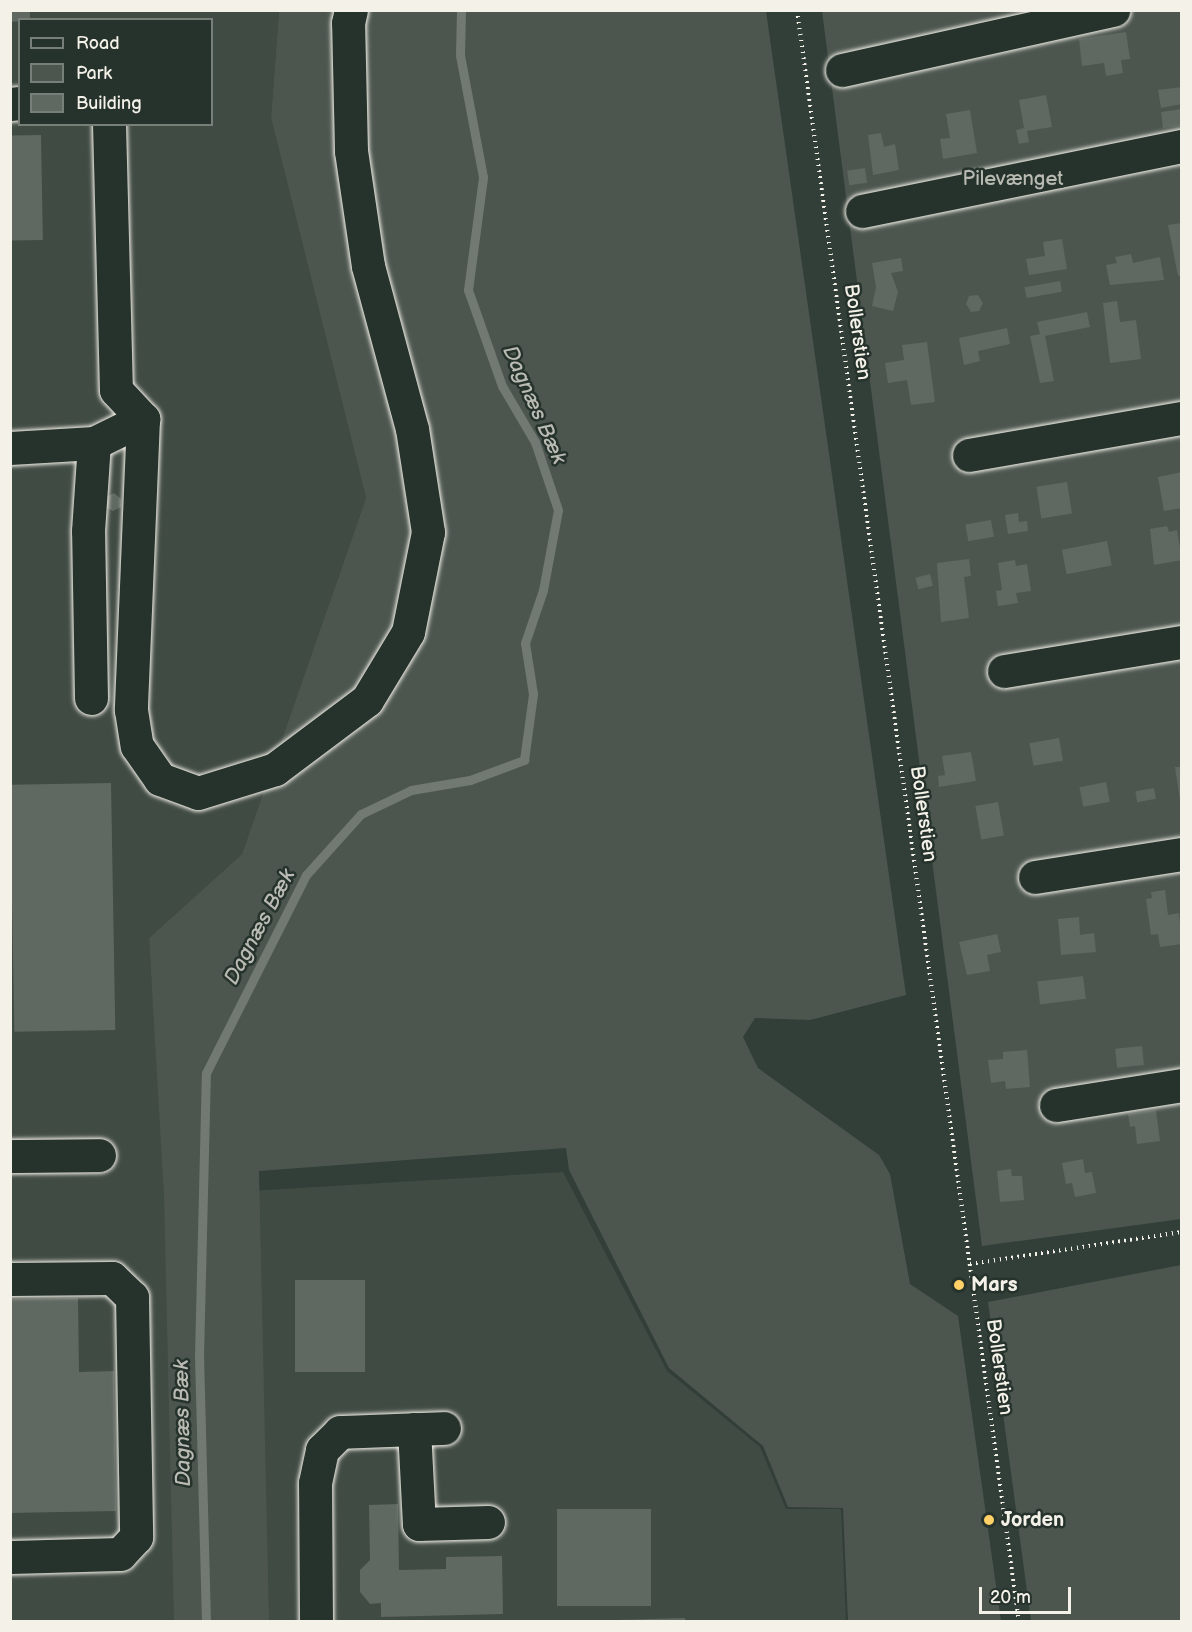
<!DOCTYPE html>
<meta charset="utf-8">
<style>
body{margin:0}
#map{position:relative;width:1192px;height:1632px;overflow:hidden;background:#323e38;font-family:"Balsamiq Sans",sans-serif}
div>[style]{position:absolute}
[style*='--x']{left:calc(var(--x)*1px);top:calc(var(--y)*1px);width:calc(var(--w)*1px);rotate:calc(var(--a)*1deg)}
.built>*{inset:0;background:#404b44}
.green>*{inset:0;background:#4c564f}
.stream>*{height:9px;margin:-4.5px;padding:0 4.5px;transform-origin:4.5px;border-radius:4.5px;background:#727972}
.building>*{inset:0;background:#5f6861;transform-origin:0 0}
.path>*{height:4px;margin-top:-2px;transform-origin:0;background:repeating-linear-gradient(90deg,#f4f1e8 0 1.5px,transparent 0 6px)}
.roads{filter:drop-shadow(0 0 2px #f4f1e8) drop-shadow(0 0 2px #f4f1e8)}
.minor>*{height:33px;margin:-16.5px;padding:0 16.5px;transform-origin:16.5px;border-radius:16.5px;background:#26332d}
.dots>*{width:16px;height:16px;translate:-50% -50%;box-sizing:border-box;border:3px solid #26332d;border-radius:50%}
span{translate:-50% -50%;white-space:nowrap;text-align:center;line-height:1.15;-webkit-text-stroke:5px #26332d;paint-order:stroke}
.park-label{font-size:20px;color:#b9bbb2}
.street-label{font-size:20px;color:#f4f1e8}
.poi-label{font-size:20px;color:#f4f1e8;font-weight:700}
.left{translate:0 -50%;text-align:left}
.water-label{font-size:21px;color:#babbb3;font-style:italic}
.frame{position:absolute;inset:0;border:12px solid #f4f1e8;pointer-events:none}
.legend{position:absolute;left:18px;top:18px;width:195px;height:108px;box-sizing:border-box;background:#26332d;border:2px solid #787f78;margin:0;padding:8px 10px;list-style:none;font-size:18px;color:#f4f1e8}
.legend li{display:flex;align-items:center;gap:12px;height:30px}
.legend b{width:30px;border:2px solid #787f78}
.scale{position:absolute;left:979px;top:1587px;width:92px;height:27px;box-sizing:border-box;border:3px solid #f4f1e8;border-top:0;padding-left:8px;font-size:18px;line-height:21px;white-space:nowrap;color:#f4f1e8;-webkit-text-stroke:4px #26332d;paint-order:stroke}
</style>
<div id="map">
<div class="built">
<div style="clip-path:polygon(evenodd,11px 11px,279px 11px,271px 118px,366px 498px,242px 854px,149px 938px,165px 1196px,563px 1172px,667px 1371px,760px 1447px,786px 1509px,841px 1509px,846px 1621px,11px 1622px,11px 11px,20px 20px,212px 20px,212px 124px,20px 124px,20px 20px)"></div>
</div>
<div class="green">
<div style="clip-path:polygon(279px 11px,766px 11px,906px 995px,810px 1020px,755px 1018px,743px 1037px,758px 1068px,879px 1155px,890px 1174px,910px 1284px,958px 1316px,1001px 1621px,848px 1621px,843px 1508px,788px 1507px,763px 1446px,669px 1368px,569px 1170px,566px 1148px,259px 1171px,269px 1621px,174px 1621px,164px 1196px,149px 938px,242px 854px,366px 498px,271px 118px)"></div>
<div style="clip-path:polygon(822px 11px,1181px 11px,1181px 1219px,982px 1246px)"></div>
<div style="clip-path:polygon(1181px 1265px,1181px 1621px,1031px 1621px,988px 1302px)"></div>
</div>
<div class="stream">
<div style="--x:206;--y:1622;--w:266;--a:-91.5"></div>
<div style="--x:199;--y:1356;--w:283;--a:-88.6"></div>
<div style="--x:206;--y:1073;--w:222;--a:-63.2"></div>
<div style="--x:306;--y:875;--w:82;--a:-48"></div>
<div style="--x:361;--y:814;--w:55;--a:-25.6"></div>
<div style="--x:411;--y:790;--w:60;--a:-9.6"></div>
<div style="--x:470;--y:780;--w:58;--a:-20.3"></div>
<div style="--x:524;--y:760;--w:67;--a:-82.2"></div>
<div style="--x:533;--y:694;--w:52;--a:-98.9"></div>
<div style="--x:525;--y:643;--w:56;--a:-71.2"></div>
<div style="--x:543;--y:590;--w:81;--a:-79.4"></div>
<div style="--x:558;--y:510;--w:72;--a:-108.7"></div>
<div style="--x:535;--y:442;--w:65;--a:-120.5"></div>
<div style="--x:502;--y:386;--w:102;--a:-109.5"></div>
<div style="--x:468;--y:290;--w:114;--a:-82.4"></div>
<div style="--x:483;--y:177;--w:124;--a:-100.7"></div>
<div style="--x:460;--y:55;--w:45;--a:-88.7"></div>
</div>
<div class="building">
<div style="clip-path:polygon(10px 10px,30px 10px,30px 20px,10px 22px)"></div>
<div style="clip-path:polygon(1126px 32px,1130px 59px,1121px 60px,1123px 73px,1106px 76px,1104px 63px,1082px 66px,1079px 39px)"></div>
<div style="clip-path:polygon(1182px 87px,1182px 104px,1161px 108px,1158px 90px)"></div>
<div style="clip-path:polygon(1046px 95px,1052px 127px,1027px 131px,1029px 142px,1019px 144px,1016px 130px,1024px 128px,1019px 100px)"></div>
<div style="clip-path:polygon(1182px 109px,1182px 126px,1163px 128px,1161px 112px)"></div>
<div style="clip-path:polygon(970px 110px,977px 153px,943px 159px,940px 139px,950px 138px,946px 114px)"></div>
<div style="clip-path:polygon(881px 133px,884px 147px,895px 144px,899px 170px,873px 175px,868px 135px)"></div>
<div style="left:41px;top:135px;width:105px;height:31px;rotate:89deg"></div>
<div style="left:865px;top:168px;width:15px;height:18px;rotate:82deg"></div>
<div style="clip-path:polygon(1182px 223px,1182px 275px,1178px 276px,1168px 225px)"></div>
<div style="clip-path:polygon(1062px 239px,1067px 269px,1029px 275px,1026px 259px,1045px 256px,1043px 242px)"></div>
<div style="clip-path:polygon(1131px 254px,1133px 263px,1160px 257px,1164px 280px,1110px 285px,1106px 265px,1117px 263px,1115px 257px)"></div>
<div style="clip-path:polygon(901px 258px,903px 271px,891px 273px,898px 292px,893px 311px,872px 306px,876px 287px,872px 263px)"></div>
<div style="left:1060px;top:281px;width:11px;height:36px;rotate:80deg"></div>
<div style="clip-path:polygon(978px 295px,983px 303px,979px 311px,971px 312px,966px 304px,969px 296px)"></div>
<div style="clip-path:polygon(1117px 301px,1120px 322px,1136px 320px,1141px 359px,1110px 363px,1103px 303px)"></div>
<div style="clip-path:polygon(1087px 312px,1090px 327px,1045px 336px,1054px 381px,1040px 383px,1030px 336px,1040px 334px,1037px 322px)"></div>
<div style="clip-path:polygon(1007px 328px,1010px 344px,978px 351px,980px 361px,964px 365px,959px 338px)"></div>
<div style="clip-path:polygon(927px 342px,935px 402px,911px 405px,907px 380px,888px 383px,885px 363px,904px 360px,902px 345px)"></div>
<div style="clip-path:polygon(1182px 472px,1182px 508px,1164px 511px,1158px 477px)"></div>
<div style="left:1067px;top:482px;width:32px;height:31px;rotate:81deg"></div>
<div style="clip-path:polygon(114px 493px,121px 499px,121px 507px,113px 511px,105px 507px,105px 498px)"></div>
<div style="clip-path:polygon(1018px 513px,1019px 522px,1027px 521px,1028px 531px,1008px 534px,1005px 515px)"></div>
<div style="left:991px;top:520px;width:17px;height:26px;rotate:80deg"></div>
<div style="clip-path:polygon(1167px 526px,1169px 532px,1177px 530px,1182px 560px,1154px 565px,1150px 529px)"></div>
<div style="left:1107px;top:541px;width:25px;height:46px;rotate:79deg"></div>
<div style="clip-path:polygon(969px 559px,971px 576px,964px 577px,969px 618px,941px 622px,937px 563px)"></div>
<div style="clip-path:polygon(1015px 560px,1016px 566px,1027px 564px,1031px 591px,1016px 593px,1018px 603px,998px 606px,996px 591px,1002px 590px,998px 563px)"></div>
<div style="left:930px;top:574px;width:12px;height:15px;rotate:76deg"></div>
<div style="left:1059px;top:738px;width:23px;height:30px;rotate:80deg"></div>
<div style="clip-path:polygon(971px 752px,976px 781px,939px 787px,938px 776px,945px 775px,942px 756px)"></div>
<div style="clip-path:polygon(1175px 767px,1182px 767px,1182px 800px,1180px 800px)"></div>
<div style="left:1106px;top:782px;width:20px;height:27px;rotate:79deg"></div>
<div style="left:111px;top:783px;width:247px;height:101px;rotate:89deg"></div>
<div style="left:1154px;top:788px;width:11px;height:19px;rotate:80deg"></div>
<div style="left:998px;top:802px;width:34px;height:23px;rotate:80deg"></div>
<div style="clip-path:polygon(1165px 890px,1168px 915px,1179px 913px,1182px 944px,1160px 947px,1158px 934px,1151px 935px,1146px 899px,1152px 898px,1151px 892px)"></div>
<div style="clip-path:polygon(1079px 917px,1080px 935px,1094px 933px,1096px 952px,1061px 955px,1058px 919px)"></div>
<div style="clip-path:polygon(997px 934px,1001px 952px,987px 955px,990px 971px,967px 975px,959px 942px)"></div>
<div style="left:1083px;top:976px;width:23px;height:46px;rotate:83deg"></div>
<div style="left:1142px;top:1046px;width:19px;height:27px;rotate:84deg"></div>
<div style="clip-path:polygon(1027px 1050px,1030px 1087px,1006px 1089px,1005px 1081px,991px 1083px,988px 1060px,1003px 1059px,1003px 1052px)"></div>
<div style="clip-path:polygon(1156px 1110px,1160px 1141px,1137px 1144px,1135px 1126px,1130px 1127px,1128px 1114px)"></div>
<div style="clip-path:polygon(1083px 1159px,1085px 1173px,1092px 1172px,1096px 1193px,1075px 1197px,1072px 1183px,1066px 1184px,1062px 1163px)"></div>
<div style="clip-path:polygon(1011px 1169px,1012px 1176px,1022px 1176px,1024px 1200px,1000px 1202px,997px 1171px)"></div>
<div style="left:365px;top:1280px;width:92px;height:70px;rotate:90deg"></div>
<div style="clip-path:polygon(78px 1298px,79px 1372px,114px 1371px,116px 1511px,10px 1513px,10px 1299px)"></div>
<div style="clip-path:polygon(398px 1504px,399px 1570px,446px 1569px,446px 1557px,502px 1556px,503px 1614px,381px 1617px,381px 1603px,370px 1604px,360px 1592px,360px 1570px,370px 1560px,369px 1505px)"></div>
<div style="left:651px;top:1509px;width:97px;height:94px;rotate:90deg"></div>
<div style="clip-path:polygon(685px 1618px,685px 1622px,615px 1622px,615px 1620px)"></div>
</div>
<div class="path">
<div style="--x:797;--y:10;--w:1627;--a:82.16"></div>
<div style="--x:970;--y:1264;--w:214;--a:-8.6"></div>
</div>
<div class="roads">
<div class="minor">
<div style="--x:842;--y:70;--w:278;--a:-12.5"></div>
<div style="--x:10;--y:104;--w:10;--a:-6"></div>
<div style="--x:109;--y:124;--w:266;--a:88.5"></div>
<div style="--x:116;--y:390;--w:40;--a:47"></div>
<div style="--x:143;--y:419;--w:291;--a:92.4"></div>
<div style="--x:131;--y:710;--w:36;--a:81"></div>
<div style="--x:137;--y:746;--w:40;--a:55.1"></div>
<div style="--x:160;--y:779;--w:40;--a:20.2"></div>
<div style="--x:198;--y:793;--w:81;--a:-17.3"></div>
<div style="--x:275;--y:769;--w:115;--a:-36.9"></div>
<div style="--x:367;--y:700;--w:79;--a:-58.9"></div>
<div style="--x:408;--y:632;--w:102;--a:-78.7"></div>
<div style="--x:428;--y:532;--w:104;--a:-98.8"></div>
<div style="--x:412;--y:429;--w:169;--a:-105.1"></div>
<div style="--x:368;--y:266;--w:116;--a:-98.4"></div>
<div style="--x:351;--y:151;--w:128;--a:-91.3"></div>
<div style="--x:348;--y:23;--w:13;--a:-77"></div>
<div style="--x:862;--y:211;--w:327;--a:-11.5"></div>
<div style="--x:10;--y:448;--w:84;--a:-3.4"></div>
<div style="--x:94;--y:443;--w:55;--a:-26.1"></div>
<div style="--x:969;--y:455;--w:216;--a:-9.9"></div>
<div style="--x:1004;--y:671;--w:180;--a:-9.3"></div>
<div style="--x:91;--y:698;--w:167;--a:-91"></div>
<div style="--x:88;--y:531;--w:88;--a:-86.1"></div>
<div style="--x:1035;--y:877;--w:149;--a:-8.9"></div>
<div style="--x:1056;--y:1105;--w:128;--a:-9"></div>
<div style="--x:10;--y:1156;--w:89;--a:-0.6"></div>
<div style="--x:10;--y:1279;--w:102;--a:-0.6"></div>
<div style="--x:112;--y:1278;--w:28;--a:44"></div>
<div style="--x:132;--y:1297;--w:240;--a:89"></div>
<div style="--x:136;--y:1537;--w:23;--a:133"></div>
<div style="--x:120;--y:1554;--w:110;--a:178.4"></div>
<div style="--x:414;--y:1429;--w:95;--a:87"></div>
<div style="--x:419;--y:1524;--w:69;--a:-1.7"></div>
<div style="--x:316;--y:1622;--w:139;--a:-90.4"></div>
<div style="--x:315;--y:1483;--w:34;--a:-78"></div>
<div style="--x:322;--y:1450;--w:25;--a:-45"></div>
<div style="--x:340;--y:1432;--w:104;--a:-2.2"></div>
</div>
</div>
<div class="dots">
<div style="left:959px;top:1285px;background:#ffd166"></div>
<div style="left:989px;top:1520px;background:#ffd166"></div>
</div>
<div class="park-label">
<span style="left:1013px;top:179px">Pilevænget</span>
</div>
<div class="street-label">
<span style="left:857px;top:332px;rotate:82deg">Bollerstien</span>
<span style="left:923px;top:814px;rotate:82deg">Bollerstien</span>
<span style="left:999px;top:1367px;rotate:82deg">Bollerstien</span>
</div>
<div class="poi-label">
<span class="left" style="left:971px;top:1285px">Mars</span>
<span class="left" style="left:1001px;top:1520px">Jorden</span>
</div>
<div class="water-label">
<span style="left:534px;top:405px;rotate:66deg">Dagnæs Bæk</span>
<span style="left:260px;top:927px;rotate:-62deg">Dagnæs Bæk</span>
<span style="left:183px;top:1423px;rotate:-91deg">Dagnæs Bæk</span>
</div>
<div class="frame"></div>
<ul class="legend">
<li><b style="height:8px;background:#26332d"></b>Road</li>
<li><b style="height:16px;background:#4c564f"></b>Park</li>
<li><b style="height:16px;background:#5f6861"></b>Building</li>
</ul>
<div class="scale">20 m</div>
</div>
